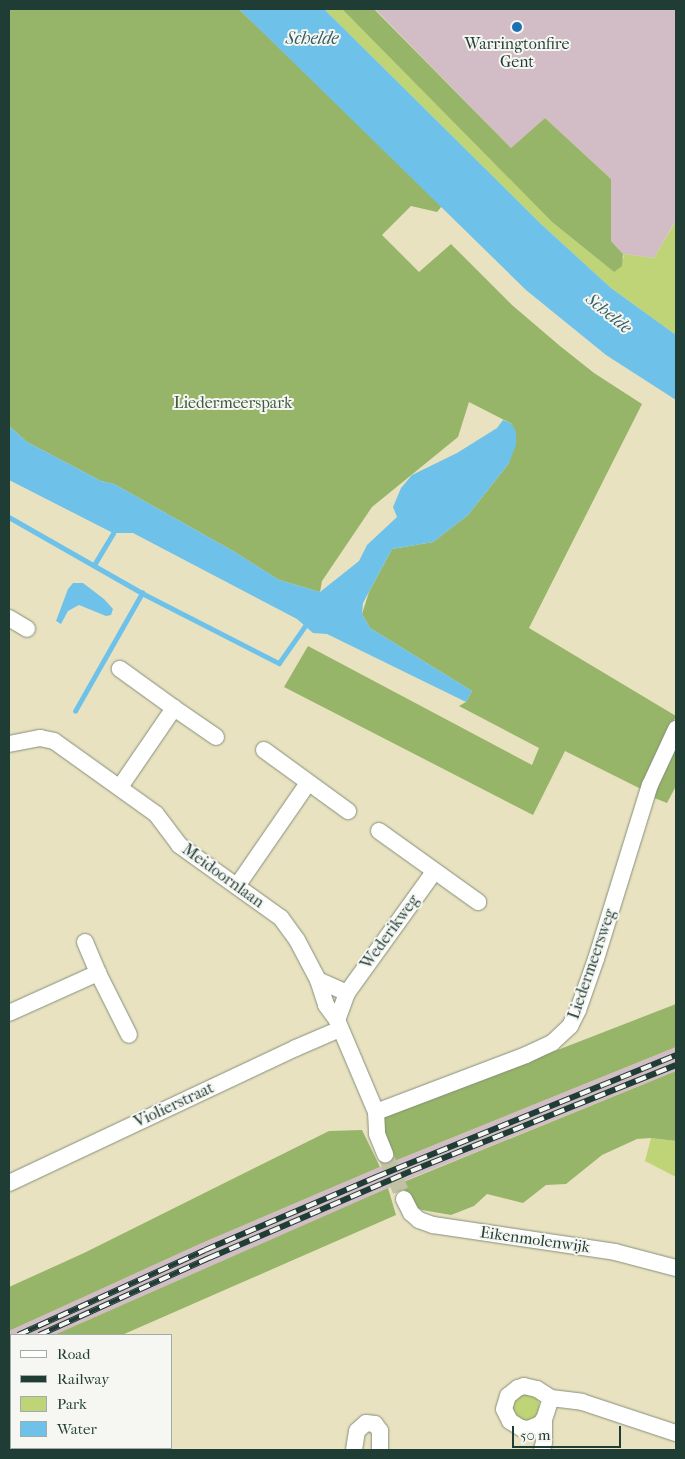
<!DOCTYPE html>
<style>
body{margin:0}
#map{position:relative;width:685px;height:1459px;overflow:hidden;background:#e9e2c1;font-family:"IM FELL French Canon",serif}
div>[style]{position:absolute}
[style*='--x']{left:calc(var(--x)*1px);top:calc(var(--y)*1px);width:calc(var(--w)*1px);rotate:calc(var(--a)*1deg)}
.industrial>*{inset:0;background:#d2bdc7}
.green>*{inset:0;background:#bfd377}
.forest>*{inset:0;background:#97b568}
.water>*{inset:0;background:#6ec2ea}
.stream>*{height:4.5px;margin:-2.25px;padding:0 2.25px;transform-origin:2.25px;border-radius:2.25px;background:#6ec2ea}
.minor-tunnel>*{height:16px;margin-top:-8px;transform-origin:0;background:repeating-linear-gradient(90deg,#c1c1a5 0 16px,transparent 0 24px)}
.roads{filter:drop-shadow(0 0 1px #84907a) drop-shadow(0 0 1px #84907a)}
.minor>*{height:16px;margin:-8px;padding:0 8px;transform-origin:8px;border-radius:8px;background:#fff}
.rail>*{height:5.5px;margin-top:-2.75px;transform-origin:0;background:repeating-linear-gradient(90deg,#f6f6f2 0 11px,#1f3d34 0 22px);box-sizing:border-box;border-block:1px solid #1f3d34}
.dots>*{width:14px;height:14px;translate:-50% -50%;box-sizing:border-box;border:2px solid #f6f6f2;border-radius:50%}
span{translate:-50% -50%;white-space:nowrap;text-align:center;line-height:1.15;-webkit-text-stroke:4px #f6f6f2;paint-order:stroke}
.poi-label{font-size:16px;color:#1f3d34}
.park-label{font-size:16px;color:#3f5b41}
.street-label{font-size:16px;color:#1f3d34}
.water-label{font-size:18px;color:#335e62;font-style:italic}
.frame{position:absolute;inset:0;border:10px solid #1f3d34;pointer-events:none}
.legend{position:absolute;left:10px;top:1334px;width:162px;height:115px;box-sizing:border-box;background:#f6f6f2;border:1px solid #a0aca6;margin:0;padding:6px 9px;list-style:none;font-size:15px;color:#1f3d34}
.legend li{display:flex;align-items:center;gap:10px;height:25px}
.legend b{width:25px;border:1px solid #a0aca6}
.scale{position:absolute;left:512px;top:1426px;width:109px;height:22px;box-sizing:border-box;border:2px solid #1f3d34;border-top:0;padding-left:6px;font-size:15px;line-height:18px;white-space:nowrap;color:#1f3d34;-webkit-text-stroke:4px #f6f6f2;paint-order:stroke}
</style>
<div id="map">
<div class="industrial">
<div style="clip-path:polygon(375px 9px,676px 9px,676px 223px,674px 223px,654px 258px,623px 254px,611px 241px,611px 179px,545px 118px,511px 148px)"></div>
<div style="clip-path:polygon(676px 1047px,676px 1071px,414px 1177px,54px 1335px,11px 1335px,11px 1355px,9px 1356px,9px 1331px,202px 1243px,392px 1162px)"></div>
</div>
<div class="green">
<div style="clip-path:polygon(324px 9px,342px 9px,552px 222px,614px 272px,624px 257px,623px 254px,654px 258px,675px 222px,676px 223px,676px 335px,611px 288px,541px 224px)"></div>
<div style="clip-path:polygon(651px 1138px,676px 1141px,676px 1177px,645px 1161px)"></div>
<div style="clip-path:polygon(528px 1392px,538px 1399px,540px 1408px,537px 1416px,527px 1422px,512px 1414px,514px 1396px)"></div>
</div>
<div class="forest">
<div style="clip-path:polygon(9px 9px,239px 9px,442px 206px,437px 212px,411px 206px,382px 235px,419px 272px,451px 244px,512px 305px,560px 346px,594px 373px,642px 404px,529px 628px,676px 716px,641px 789px,565px 751px,533px 815px,284px 687px,308px 646px,532px 765px,539px 748px,459px 706px,466px 702px,472px 691px,370px 628px,362px 614px,369px 592px,392px 549px,433px 542px,468px 515px,509px 463px,512px 424px,469px 402px,458px 437px,372px 507px,322px 581px,320px 592px,279px 580px,233px 551px,114px 484px,101px 481px,27px 442px,9px 426px)"></div>
<div style="clip-path:polygon(342px 9px,374px 9px,511px 148px,545px 118px,611px 179px,611px 241px,623px 254px,622px 266px,614px 272px,552px 222px)"></div>
<div style="clip-path:polygon(676px 738px,676px 786px,667px 803px,652px 797px)"></div>
<div style="clip-path:polygon(676px 1004px,676px 1047px,392px 1162px,381px 1133px,380px 1119px)"></div>
<div style="clip-path:polygon(676px 1071px,676px 1141px,651px 1138px,637px 1139px,602px 1155px,566px 1184px,546px 1185px,523px 1203px,487px 1194px,474px 1206px,451px 1215px,422px 1210px,411px 1204px,401px 1183px)"></div>
<div style="clip-path:polygon(362px 1130px,380px 1167px,202px 1243px,9px 1331px,9px 1287px,84px 1253px,329px 1131px)"></div>
<div style="clip-path:polygon(388px 1188px,396px 1215px,122px 1335px,54px 1335px)"></div>
</div>
<div class="water">
<div style="clip-path:polygon(239px 9px,324px 9px,541px 224px,611px 288px,676px 335px,676px 400px,606px 355px,526px 290px)"></div>
<div style="clip-path:polygon(503px 420px,512px 424px,516px 432px,516px 445px,509px 463px,468px 515px,433px 542px,392px 549px,363px 603px,362px 614px,370px 628px,472px 691px,466px 702px,327px 634px,313px 633px,297px 619px,133px 533px,113px 533px,9px 480px,9px 426px,27px 442px,101px 481px,114px 484px,233px 551px,279px 580px,320px 592px,359px 561px,367px 545px,397px 517px,393px 507px,401px 488px,412px 475px,457px 453px,497px 428px)"></div>
<div style="clip-path:polygon(73px 583px,83px 583px,104px 599px,113px 609px,111px 615px,106px 616px,79px 605px,68px 611px,61px 624px,56px 621px,68px 589px)"></div>
</div>
<div class="stream">
<div style="--x:9;--y:517;--w:153;--a:29.7"></div>
<div style="--x:142;--y:593;--w:154;--a:27.1"></div>
<div style="--x:279;--y:663;--w:45;--a:-54.9"></div>
<div style="--x:94;--y:565;--w:37;--a:-59"></div>
<div style="--x:75;--y:711;--w:136;--a:-60.4"></div>
</div>
<div class="minor-tunnel">
<div style="--x:385;--y:1154;--w:49;--a:67.1"></div>
</div>
<div class="roads">
<div class="minor">
<div style="--x:9;--y:618;--w:21;--a:31"></div>
<div style="--x:174;--y:708;--w:51;--a:34.6"></div>
<div style="--x:9;--y:744;--w:32;--a:-11"></div>
<div style="--x:40;--y:738;--w:14;--a:12"></div>
<div style="--x:54;--y:741;--w:125;--a:35.6"></div>
<div style="--x:156;--y:814;--w:39;--a:53"></div>
<div style="--x:179;--y:845;--w:125;--a:35.6"></div>
<div style="--x:281;--y:918;--w:27;--a:54"></div>
<div style="--x:297;--y:940;--w:45;--a:62.3"></div>
<div style="--x:318;--y:980;--w:32;--a:24"></div>
<div style="--x:347;--y:993;--w:29;--a:110"></div>
<div style="--x:337;--y:1020;--w:100;--a:67"></div>
<div style="--x:376;--y:1112;--w:22;--a:87"></div>
<div style="--x:377;--y:1134;--w:22;--a:68"></div>
<div style="--x:264;--y:750;--w:104;--a:36"></div>
<div style="--x:120;--y:787;--w:96;--a:-55.6"></div>
<div style="--x:174;--y:708;--w:67;--a:-144.2"></div>
<div style="--x:379;--y:831;--w:122;--a:35.6"></div>
<div style="--x:237;--y:886;--w:125;--a:-55.4"></div>
<div style="--x:85;--y:942;--w:34;--a:67"></div>
<div style="--x:318;--y:980;--w:26;--a:72"></div>
<div style="--x:326;--y:1005;--w:19;--a:54"></div>
<div style="--x:347;--y:993;--w:149;--a:-54.3"></div>
<div style="--x:9;--y:1013;--w:98;--a:-24.2"></div>
<div style="--x:98;--y:973;--w:69;--a:63.4"></div>
<div style="--x:376;--y:1112;--w:160;--a:-20.8"></div>
<div style="--x:526;--y:1055;--w:29;--a:-25"></div>
<div style="--x:552;--y:1043;--w:25;--a:-43"></div>
<div style="--x:570;--y:1026;--w:18;--a:-63"></div>
<div style="--x:578;--y:1010;--w:54;--a:-70.6"></div>
<div style="--x:596;--y:959;--w:182;--a:-72.8"></div>
<div style="--x:650;--y:785;--w:62;--a:-65.1"></div>
<div style="--x:9;--y:1183;--w:317;--a:-25.2"></div>
<div style="--x:296;--y:1048;--w:48;--a:-23.4"></div>
<div style="--x:404;--y:1199;--w:16;--a:63"></div>
<div style="--x:411;--y:1213;--w:11;--a:41"></div>
<div style="--x:419;--y:1220;--w:15;--a:20"></div>
<div style="--x:433;--y:1225;--w:184;--a:8.4"></div>
<div style="--x:615;--y:1252;--w:63;--a:14.7"></div>
<div style="--x:524;--y:1386;--w:13;--a:13"></div>
<div style="--x:537;--y:1389;--w:17;--a:33"></div>
<div style="--x:551;--y:1398;--w:22;--a:108"></div>
<div style="--x:544;--y:1419;--w:6;--a:129"></div>
<div style="--x:540;--y:1424;--w:13;--a:157"></div>
<div style="--x:528;--y:1429;--w:7;--a:-172"></div>
<div style="--x:521;--y:1428;--w:13;--a:-148"></div>
<div style="--x:510;--y:1421;--w:13;--a:-117"></div>
<div style="--x:504;--y:1409;--w:14;--a:-73"></div>
<div style="--x:508;--y:1396;--w:13;--a:-39"></div>
<div style="--x:518;--y:1388;--w:6;--a:-18"></div>
<div style="--x:551;--y:1398;--w:31;--a:7"></div>
<div style="--x:582;--y:1402;--w:99;--a:18.3"></div>
<div style="--x:354;--y:1450;--w:19;--a:-81"></div>
<div style="--x:357;--y:1431;--w:12;--a:-42"></div>
<div style="--x:366;--y:1423;--w:9;--a:6"></div>
<div style="--x:375;--y:1424;--w:9;--a:54"></div>
<div style="--x:380;--y:1431;--w:19;--a:90"></div>
<div style="--x:542;--y:1450;--w:8;--a:-76"></div>
<div style="--x:544;--y:1442;--w:23;--a:-90"></div>
</div>
</div>
<div class="rail">
<div style="--x:18;--y:1335;--w:205;--a:-24.4"></div>
<div style="--x:205;--y:1250;--w:186;--a:-23.1"></div>
<div style="--x:376;--y:1177;--w:324;--a:-22.1"></div>
<div style="--x:39;--y:1335;--w:187;--a:-24.4"></div>
<div style="--x:209;--y:1258;--w:220;--a:-23.3"></div>
<div style="--x:411;--y:1171;--w:285;--a:-21.8"></div>
<div style="--x:9;--y:1349;--w:2;--a:-27"></div>
</div>
<div class="dots">
<div style="left:517px;top:27px;background:#1f6fb2"></div>
</div>
<div class="poi-label">
<span style="left:517px;top:53px">Warringtonfire<br>Gent</span>
</div>
<div class="park-label">
<span style="left:233px;top:403px">Liedermeerspark</span>
</div>
<div class="street-label">
<span style="left:223px;top:876px;rotate:36deg">Meidoornlaan</span>
<span style="left:390px;top:932px;rotate:-54deg">Wederikweg</span>
<span style="left:592px;top:964px;rotate:-71deg">Liedermeersweg</span>
<span style="left:174px;top:1105px;rotate:-25deg">Violierstraat</span>
<span style="left:535px;top:1240px;rotate:8deg">Eikenmolenwijk</span>
</div>
<div class="water-label">
<span style="left:312px;top:39px">Schelde</span>
<span style="left:608px;top:314px;rotate:39deg">Schelde</span>
</div>
<div class="frame"></div>
<ul class="legend">
<li><b style="height:6px;background:#fff"></b>Road</li>
<li><b style="height:6px;background:#1f3d34"></b>Railway</li>
<li><b style="height:14px;background:#bfd377"></b>Park</li>
<li><b style="height:14px;background:#6ec2ea"></b>Water</li>
</ul>
<div class="scale">50 m</div>
</div>
